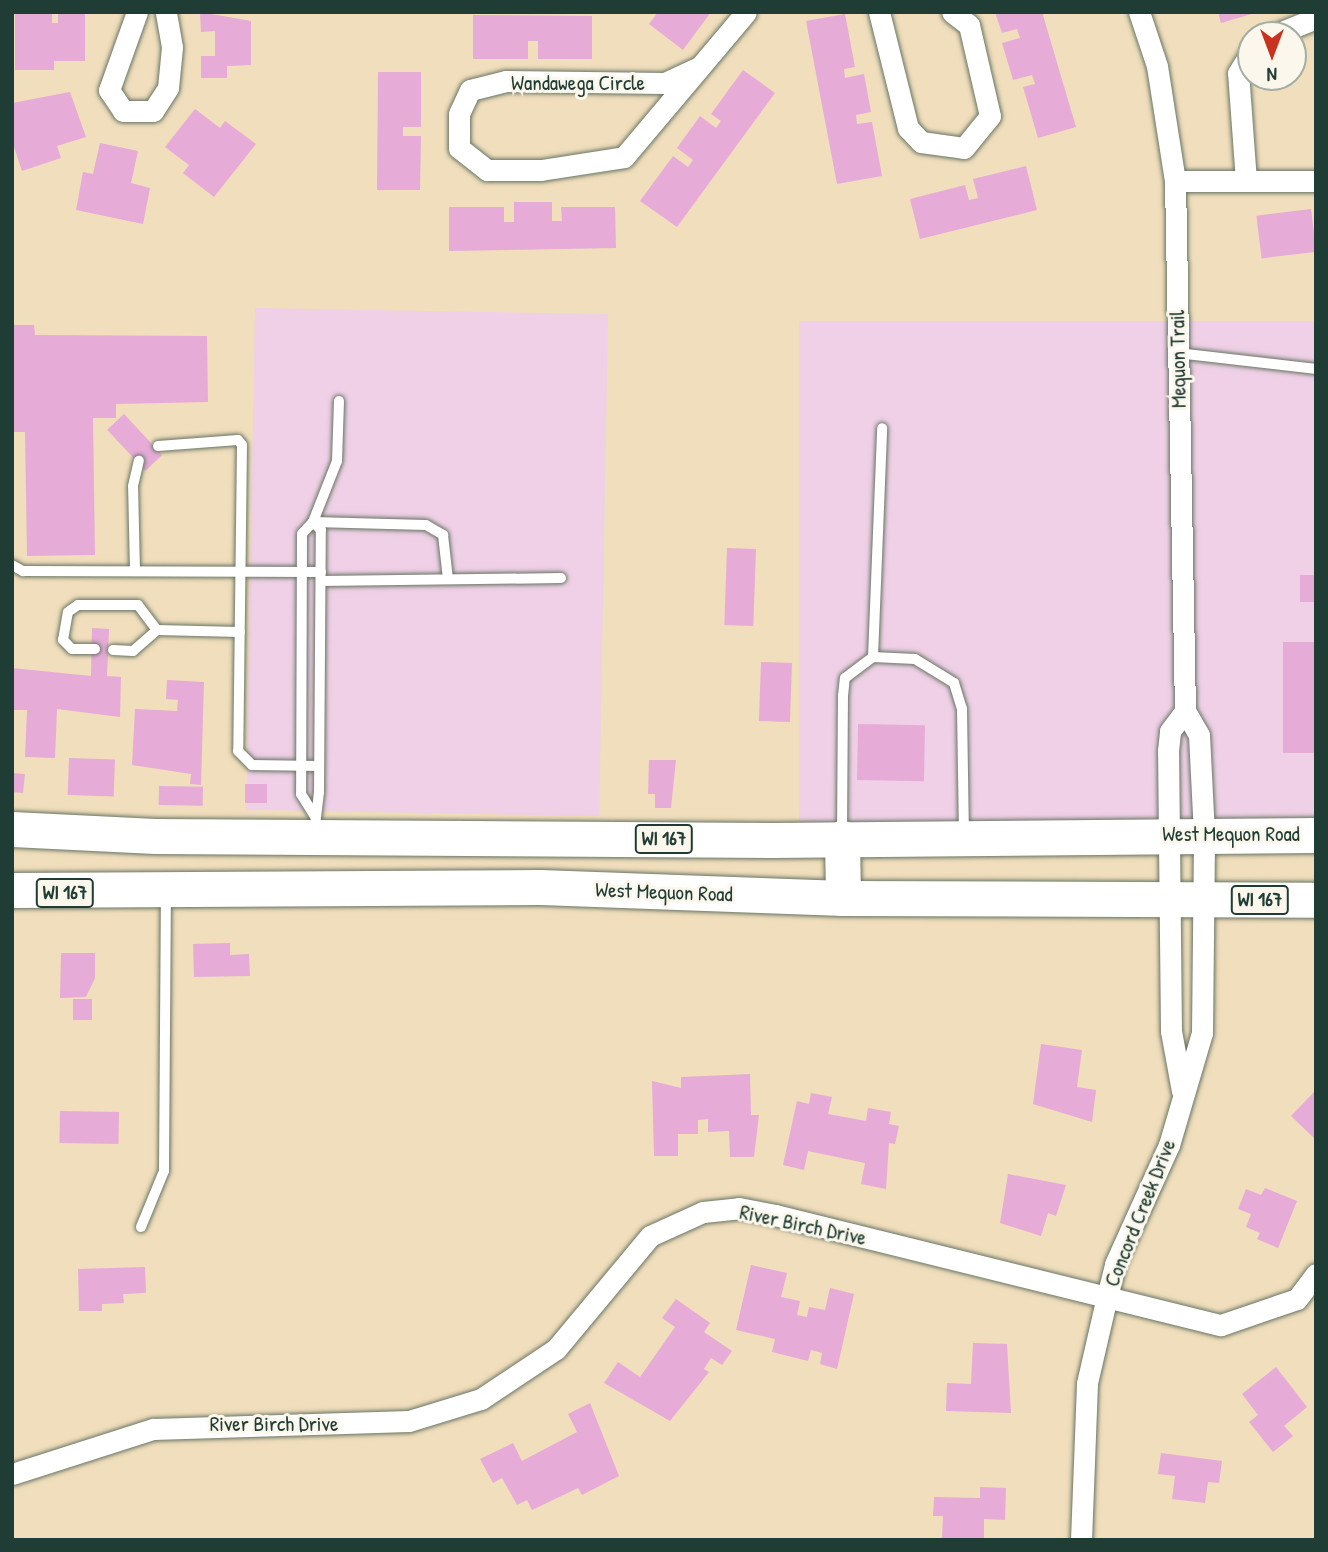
<!DOCTYPE html>
<style>
body{margin:0}
#map{position:relative;width:1328px;height:1552px;overflow:hidden;background:#f0debc;font-family:"Patrick Hand",sans-serif}
div>[style]{position:absolute}
[style*='--x']{left:calc(var(--x)*1px);top:calc(var(--y)*1px);width:calc(var(--w)*1px);rotate:calc(var(--a)*1deg)}
.built>*{inset:0;background:#efd0e6;transform-origin:0 0}
.building>*{inset:0;background:#e7abd8;transform-origin:0 0}
.roads{filter:drop-shadow(0 0 2px #687564) drop-shadow(0 0 2px #687564)}
.service>*{height:10px;margin:-5px;padding:0 5px;transform-origin:5px;border-radius:5px;background:#fff}
.minor>*{height:21px;margin:-10.5px;padding:0 10.5px;transform-origin:10.5px;border-radius:10.5px;background:#fff}
.primary>*{height:35px;margin:-17.5px;padding:0 17.5px;transform-origin:17.5px;border-radius:17.5px;background:#fff}
span{translate:-50% -50%;white-space:nowrap;text-align:center;line-height:1.15;-webkit-text-stroke:6px #fbf7ec;paint-order:stroke}
.shield-label span{padding:2px 5px;background:#fbf7ec;border:2px solid;border-radius:5px;-webkit-text-stroke-width:0}
.shield-label{font-size:19px;color:#1f3d34;font-weight:700}
.street-label{font-size:21px;color:#1f3d34}
.frame{position:absolute;inset:0;border:14px solid #1f3d34;pointer-events:none}
.north{position:absolute;left:1237px;top:21px;width:70px;height:70px;box-sizing:border-box;background:#fbf7ec;border:2px solid #a3ada2;border-radius:50%;rotate:180deg;font-size:19px;font-weight:700;line-height:28px;text-align:center;color:#1f3d34}
.north::after{content:'';display:block;margin:auto;width:24px;height:32px;background:#c8321e;clip-path:polygon(50% 0,100% 100%,50% 72%,0 100%)}
</style>
<div id="map">
<div class="built">
<div style="left:255px;top:308px;width:353px;height:502px;rotate:1deg"></div>
<div style="left:1316px;top:321px;width:504px;height:517px;rotate:90deg"></div>
</div>
<div class="building">
<div style="clip-path:polygon(15px 12px,52px 12px,52px 23px,58px 23px,58px 12px,85px 12px,85px 61px,54px 61px,54px 70px,15px 70px)"></div>
<div style="clip-path:polygon(200px 12px,251px 21px,251px 65px,227px 66px,227px 78px,201px 78px,201px 56px,215px 56px,215px 31px,201px 32px)"></div>
<div style="clip-path:polygon(658px 12px,711px 12px,683px 50px,649px 24px)"></div>
<div style="clip-path:polygon(995px 12px,1042px 12px,1076px 127px,1038px 138px,1023px 87px,1035px 84px,1032px 75px,1013px 80px,1002px 43px,1020px 38px,1017px 29px,1002px 33px)"></div>
<div style="clip-path:polygon(1218px 12px,1255px 12px,1255px 13px,1221px 23px)"></div>
<div style="clip-path:polygon(845px 14px,855px 67px,844px 69px,845px 78px,864px 74px,871px 112px,856px 115px,857px 124px,872px 122px,882px 176px,837px 184px,806px 21px)"></div>
<div style="clip-path:polygon(473px 15px,592px 16px,592px 59px,538px 59px,538px 41px,528px 41px,528px 59px,473px 59px)"></div>
<div style="clip-path:polygon(743px 70px,775px 93px,677px 227px,640px 201px,673px 156px,688px 167px,693px 160px,677px 148px,700px 116px,716px 128px,721px 121px,711px 114px)"></div>
<div style="clip-path:polygon(378px 72px,421px 72px,421px 127px,403px 127px,403px 136px,421px 136px,420px 190px,377px 190px)"></div>
<div style="clip-path:polygon(70px 92px,86px 137px,57px 146px,61px 158px,22px 171px,12px 141px,12px 103px)"></div>
<div style="clip-path:polygon(195px 109px,220px 128px,225px 121px,256px 144px,214px 197px,183px 173px,189px 165px,165px 147px)"></div>
<div style="clip-path:polygon(100px 143px,138px 151px,131px 183px,150px 188px,143px 224px,76px 210px,83px 172px,93px 174px)"></div>
<div style="clip-path:polygon(1026px 166px,1037px 210px,920px 239px,910px 199px,965px 185px,969px 200px,978px 198px,973px 179px)"></div>
<div style="clip-path:polygon(514px 202px,552px 202px,552px 221px,562px 221px,561px 207px,615px 207px,616px 248px,449px 251px,449px 207px,504px 207px,504px 222px,514px 222px)"></div>
<div style="left:1311px;top:209px;width:43px;height:55px;rotate:83deg"></div>
<div style="clip-path:polygon(12px 325px,34px 325px,35px 335px,207px 336px,208px 402px,116px 404px,116px 418px,93px 418px,95px 555px,27px 556px,25px 432px,12px 432px)"></div>
<div style="left:124px;top:414px;width:56px;height:23px;rotate:47deg"></div>
<div style="left:727px;top:548px;width:29px;height:77px;rotate:2deg"></div>
<div style="left:1300px;top:575px;width:16px;height:27px"></div>
<div style="clip-path:polygon(92px 628px,109px 629px,107px 676px,121px 677px,120px 717px,57px 709px,55px 758px,25px 757px,27px 710px,12px 710px,12px 668px,91px 676px)"></div>
<div style="left:1283px;top:642px;width:33px;height:111px"></div>
<div style="left:761px;top:662px;width:31px;height:59px;rotate:2deg"></div>
<div style="clip-path:polygon(167px 680px,204px 682px,201px 785px,190px 784px,191px 774px,132px 765px,135px 709px,177px 711px,178px 700px,166px 699px)"></div>
<div style="left:858px;top:724px;width:67px;height:56px;rotate:1deg"></div>
<div style="left:69px;top:758px;width:46px;height:37px;rotate:2deg"></div>
<div style="clip-path:polygon(649px 760px,676px 760px,671px 808px,655px 808px,655px 794px,648px 794px)"></div>
<div style="clip-path:polygon(12px 773px,25px 774px,23px 793px,12px 792px)"></div>
<div style="left:245px;top:784px;width:22px;height:19px"></div>
<div style="left:159px;top:786px;width:44px;height:19px;rotate:1deg"></div>
<div style="clip-path:polygon(230px 943px,230px 955px,249px 954px,250px 976px,194px 977px,193px 944px)"></div>
<div style="clip-path:polygon(61px 953px,95px 953px,95px 978px,86px 997px,60px 998px)"></div>
<div style="left:92px;top:999px;width:21px;height:19px;rotate:90deg"></div>
<div style="clip-path:polygon(1041px 1044px,1082px 1050px,1077px 1087px,1096px 1090px,1092px 1122px,1033px 1104px)"></div>
<div style="clip-path:polygon(750px 1074px,751px 1115px,759px 1115px,754px 1157px,730px 1157px,729px 1131px,708px 1132px,708px 1119px,698px 1120px,698px 1134px,678px 1134px,678px 1156px,654px 1156px,652px 1081px,681px 1088px,681px 1077px)"></div>
<div style="clip-path:polygon(1316px 1090px,1316px 1140px,1291px 1116px)"></div>
<div style="clip-path:polygon(811px 1093px,832px 1097px,828px 1114px,866px 1121px,868px 1108px,891px 1112px,889px 1124px,899px 1126px,895px 1144px,889px 1143px,886px 1189px,861px 1184px,865px 1163px,808px 1151px,804px 1170px,783px 1165px,797px 1101px,809px 1104px)"></div>
<div style="left:60px;top:1111px;width:59px;height:32px;rotate:1deg"></div>
<div style="clip-path:polygon(1008px 1174px,1066px 1185px,1056px 1216px,1048px 1213px,1041px 1236px,1000px 1223px)"></div>
<div style="clip-path:polygon(1265px 1188px,1297px 1201px,1278px 1248px,1257px 1239px,1260px 1233px,1246px 1227px,1251px 1214px,1238px 1209px,1246px 1189px,1261px 1195px)"></div>
<div style="clip-path:polygon(751px 1265px,787px 1273px,781px 1297px,800px 1301px,797px 1315px,807px 1317px,809px 1307px,825px 1310px,830px 1288px,854px 1294px,837px 1369px,820px 1364px,822px 1353px,811px 1350px,808px 1361px,772px 1352px,775px 1339px,736px 1330px)"></div>
<div style="clip-path:polygon(145px 1267px,146px 1293px,123px 1294px,124px 1303px,102px 1304px,102px 1311px,79px 1311px,78px 1269px)"></div>
<div style="clip-path:polygon(676px 1299px,710px 1323px,704px 1332px,732px 1351px,722px 1365px,711px 1358px,704px 1369px,709px 1372px,670px 1421px,604px 1383px,618px 1362px,640px 1377px,675px 1327px,662px 1318px)"></div>
<div style="clip-path:polygon(973px 1343px,1007px 1344px,1011px 1413px,946px 1411px,947px 1383px,971px 1384px)"></div>
<div style="clip-path:polygon(1276px 1367px,1307px 1407px,1284px 1426px,1293px 1436px,1273px 1452px,1249px 1422px,1258px 1415px,1242px 1394px)"></div>
<div style="clip-path:polygon(590px 1403px,619px 1476px,582px 1495px,578px 1488px,532px 1510px,527px 1500px,517px 1505px,502px 1478px,493px 1483px,480px 1459px,513px 1443px,522px 1461px,577px 1432px,568px 1414px)"></div>
<div style="clip-path:polygon(1161px 1453px,1222px 1461px,1219px 1483px,1208px 1482px,1205px 1503px,1172px 1499px,1175px 1476px,1158px 1474px)"></div>
<div style="clip-path:polygon(980px 1487px,1006px 1488px,1005px 1520px,984px 1519px,984px 1540px,942px 1540px,943px 1516px,933px 1516px,934px 1497px,980px 1498px)"></div>
</div>
<div class="roads">
<div class="service">
<div style="--x:1178;--y:353;--w:139;--a:6.6"></div>
<div style="--x:339;--y:401;--w:60;--a:91.9"></div>
<div style="--x:337;--y:461;--w:66;--a:111.5"></div>
<div style="--x:313;--y:522;--w:113;--a:1.5"></div>
<div style="--x:426;--y:525;--w:20;--a:30"></div>
<div style="--x:443;--y:535;--w:44;--a:83.5"></div>
<div style="--x:158;--y:446;--w:80;--a:-4.3"></div>
<div style="--x:238;--y:440;--w:6;--a:51"></div>
<div style="--x:242;--y:445;--w:306;--a:90.7"></div>
<div style="--x:238;--y:751;--w:20;--a:45"></div>
<div style="--x:252;--y:765;--w:67;--a:0.9"></div>
<div style="--x:12;--y:565;--w:13;--a:29"></div>
<div style="--x:23;--y:571;--w:298;--a:0.2"></div>
<div style="--x:135;--y:571;--w:85;--a:-91.3"></div>
<div style="--x:133;--y:486;--w:26;--a:-77"></div>
<div style="--x:321;--y:581;--w:240;--a:-0.7"></div>
<div style="--x:157;--y:630;--w:83;--a:1.4"></div>
<div style="--x:95;--y:649;--w:23;--a:180"></div>
<div style="--x:72;--y:649;--w:13;--a:-135"></div>
<div style="--x:63;--y:640;--w:28;--a:-80"></div>
<div style="--x:68;--y:612;--w:12;--a:-35"></div>
<div style="--x:78;--y:605;--w:60;--a:0"></div>
<div style="--x:138;--y:605;--w:31;--a:53"></div>
<div style="--x:113;--y:650;--w:20;--a:3"></div>
<div style="--x:133;--y:651;--w:32;--a:-41"></div>
<div style="--x:873;--y:657;--w:42;--a:2.7"></div>
<div style="--x:915;--y:659;--w:46;--a:31.6"></div>
<div style="--x:954;--y:683;--w:27;--a:73"></div>
<div style="--x:962;--y:709;--w:126;--a:89.1"></div>
<div style="--x:314;--y:834;--w:42;--a:-83.2"></div>
<div style="--x:319;--y:792;--w:262;--a:-89.6"></div>
<div style="--x:321;--y:530;--w:11;--a:-135"></div>
<div style="--x:313;--y:522;--w:16;--a:133"></div>
<div style="--x:302;--y:534;--w:260;--a:90.2"></div>
<div style="--x:301;--y:794;--w:26;--a:58"></div>
<div style="--x:842;--y:835;--w:139;--a:-89.6"></div>
<div style="--x:843;--y:696;--w:18;--a:-84"></div>
<div style="--x:845;--y:678;--w:35;--a:-37"></div>
<div style="--x:873;--y:657;--w:229;--a:-87.7"></div>
<div style="--x:141;--y:1227;--w:61;--a:-67.7"></div>
<div style="--x:164;--y:1171;--w:278;--a:-89.6"></div>
</div>
<div class="minor">
<div style="--x:137;--y:12;--w:83;--a:109.7"></div>
<div style="--x:109;--y:90;--w:25;--a:56"></div>
<div style="--x:123;--y:111;--w:30;--a:0"></div>
<div style="--x:153;--y:111;--w:27;--a:-57"></div>
<div style="--x:168;--y:88;--w:41;--a:-84.4"></div>
<div style="--x:172;--y:47;--w:36;--a:-100"></div>
<div style="--x:879;--y:12;--w:120;--a:76"></div>
<div style="--x:908;--y:128;--w:19;--a:47"></div>
<div style="--x:921;--y:142;--w:43;--a:7.9"></div>
<div style="--x:964;--y:148;--w:41;--a:-50.9"></div>
<div style="--x:990;--y:116;--w:93;--a:-103"></div>
<div style="--x:969;--y:25;--w:21;--a:-143"></div>
<div style="--x:1274;--y:35;--w:45;--a:-22"></div>
<div style="--x:697;--y:68;--w:35;--a:155"></div>
<div style="--x:665;--y:83;--w:159;--a:-179.3"></div>
<div style="--x:506;--y:81;--w:37;--a:166"></div>
<div style="--x:470;--y:90;--w:26;--a:115"></div>
<div style="--x:459;--y:114;--w:34;--a:90"></div>
<div style="--x:459;--y:148;--w:36;--a:38"></div>
<div style="--x:487;--y:170;--w:54;--a:0"></div>
<div style="--x:541;--y:170;--w:84;--a:-8.9"></div>
<div style="--x:624;--y:157;--w:189;--a:-49.9"></div>
<div style="--x:1175;--y:181;--w:141;--a:0"></div>
<div style="--x:1246;--y:181;--w:108;--a:-94.2"></div>
<div style="--x:1238;--y:73;--w:25;--a:-58"></div>
<div style="--x:1182;--y:1091;--w:61;--a:-100.4"></div>
<div style="--x:1171;--y:1031;--w:280;--a:-90.6"></div>
<div style="--x:1168;--y:751;--w:20;--a:-84"></div>
<div style="--x:1170;--y:731;--w:25;--a:-53"></div>
<div style="--x:12;--y:1474;--w:148;--a:-17.7"></div>
<div style="--x:153;--y:1429;--w:256;--a:-1.8"></div>
<div style="--x:409;--y:1421;--w:75;--a:-17"></div>
<div style="--x:481;--y:1399;--w:90;--a:-33.7"></div>
<div style="--x:556;--y:1349;--w:147;--a:-50.2"></div>
<div style="--x:650;--y:1236;--w:58;--a:-24.4"></div>
<div style="--x:703;--y:1212;--w:36;--a:-6"></div>
<div style="--x:739;--y:1208;--w:37;--a:11"></div>
<div style="--x:775;--y:1215;--w:459;--a:13.9"></div>
<div style="--x:1221;--y:1325;--w:80;--a:-18.9"></div>
<div style="--x:1297;--y:1299;--w:31;--a:-53"></div>
<div style="--x:1081;--y:1540;--w:157;--a:-87.8"></div>
<div style="--x:1087;--y:1383;--w:84;--a:-77"></div>
<div style="--x:1106;--y:1301;--w:38;--a:-76"></div>
<div style="--x:1115;--y:1264;--w:131;--a:-65.6"></div>
<div style="--x:1169;--y:1145;--w:117;--a:-73.6"></div>
<div style="--x:1202;--y:1033;--w:199;--a:-89.4"></div>
<div style="--x:1204;--y:834;--w:99;--a:-92.9"></div>
<div style="--x:1199;--y:735;--w:28;--a:-120"></div>
<div style="--x:1185;--y:711;--w:530;--a:-91.08"></div>
<div style="--x:1175;--y:181;--w:116;--a:-98.9"></div>
<div style="--x:1157;--y:66;--w:57;--a:-108.4"></div>
</div>
<div class="primary">
<div style="--x:12;--y:829;--w:143;--a:2.8"></div>
<div style="--x:155;--y:836;--w:617;--a:0.37"></div>
<div style="--x:772;--y:840;--w:544;--a:-0.53"></div>
<div style="--x:842;--y:838;--w:60;--a:89"></div>
<div style="--x:12;--y:890;--w:528;--a:-0.33"></div>
<div style="--x:540;--y:887;--w:303;--a:2.1"></div>
<div style="--x:843;--y:898;--w:473;--a:0.2"></div>
</div>
</div>
<div class="shield-label">
<span style="left:664px;top:839px">WI 167</span>
<span style="left:65px;top:893px">WI 167</span>
<span style="left:1260px;top:900px">WI 167</span>
</div>
<div class="street-label">
<span style="left:578px;top:83px">Wandawega Circle</span>
<span style="left:1178px;top:359px;rotate:-91deg">Mequon Trail</span>
<span style="left:1231px;top:834px">West Mequon Road</span>
<span style="left:664px;top:892px;rotate:2deg">West Mequon Road</span>
<span style="left:1140px;top:1213px;rotate:-68deg">Concord Creek Drive</span>
<span style="left:803px;top:1225px;rotate:12deg">River Birch Drive</span>
<span style="left:274px;top:1424px">River Birch Drive</span>
</div>
<div class="frame"></div>
<div class="north">N</div>
</div>
